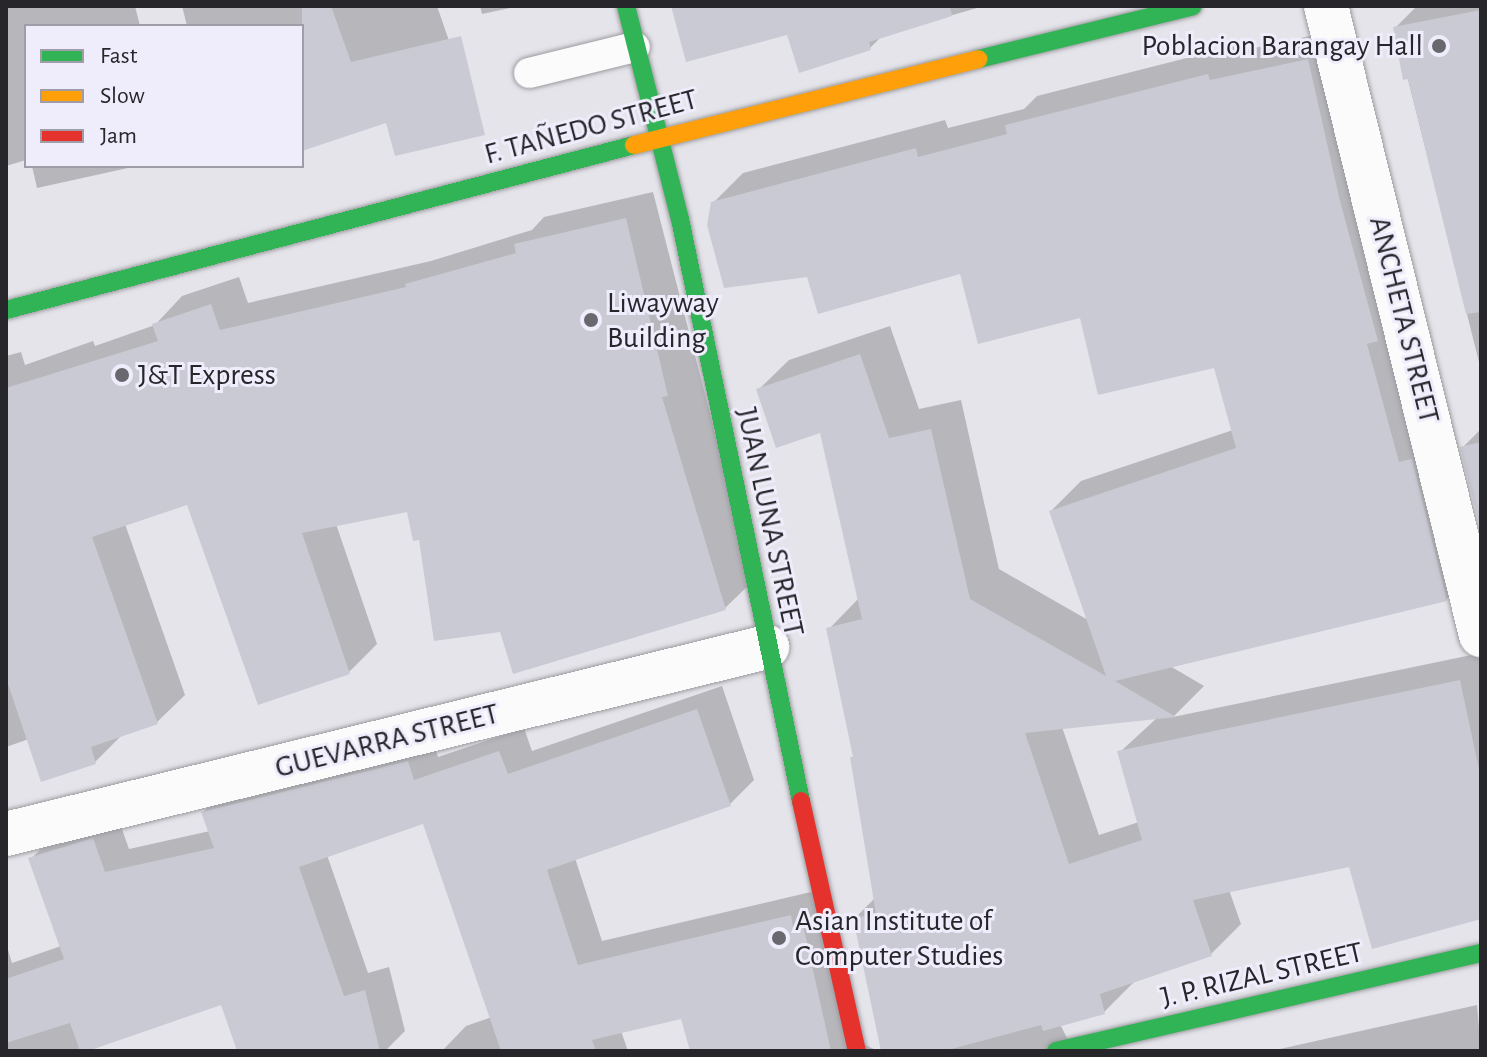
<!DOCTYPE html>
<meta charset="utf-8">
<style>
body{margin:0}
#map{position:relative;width:1487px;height:1057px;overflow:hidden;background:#e4e4ea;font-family:"Alegreya Sans",sans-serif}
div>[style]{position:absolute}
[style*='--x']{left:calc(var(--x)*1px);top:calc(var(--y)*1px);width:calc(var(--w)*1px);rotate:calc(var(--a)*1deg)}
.shadow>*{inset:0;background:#0003}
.building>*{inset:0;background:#cacad5}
.roads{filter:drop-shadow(0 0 2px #9b9ba0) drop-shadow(0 0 2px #9b9ba0)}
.lane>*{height:30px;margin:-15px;padding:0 15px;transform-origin:15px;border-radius:15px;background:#fbfbfc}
.street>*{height:44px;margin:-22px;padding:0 22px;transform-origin:22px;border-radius:22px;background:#fbfbfc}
.fast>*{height:18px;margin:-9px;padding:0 9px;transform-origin:9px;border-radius:9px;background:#30b455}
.slow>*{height:18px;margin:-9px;padding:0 9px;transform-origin:9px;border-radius:9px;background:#ff9f0a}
.jam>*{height:18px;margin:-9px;padding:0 9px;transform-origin:9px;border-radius:9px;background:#e5322d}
.dots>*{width:22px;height:22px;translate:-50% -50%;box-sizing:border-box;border:4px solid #efedfc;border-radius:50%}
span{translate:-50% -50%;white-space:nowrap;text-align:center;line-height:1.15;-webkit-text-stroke:6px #efedfc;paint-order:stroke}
.poi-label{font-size:30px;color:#26262b}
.right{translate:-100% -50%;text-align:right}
.left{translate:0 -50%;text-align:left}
.street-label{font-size:30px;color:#26262b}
.frame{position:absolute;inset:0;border:8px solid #26262b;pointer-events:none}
.legend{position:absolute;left:24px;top:24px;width:280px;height:144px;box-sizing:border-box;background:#efedfc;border:2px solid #9f9da8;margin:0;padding:10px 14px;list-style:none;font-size:24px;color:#26262b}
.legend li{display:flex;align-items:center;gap:16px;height:40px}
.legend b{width:40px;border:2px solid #9f9da8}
</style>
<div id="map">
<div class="shadow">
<div style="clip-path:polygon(6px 6px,135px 6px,140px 26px,26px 26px,26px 160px,6px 166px)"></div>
<div style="clip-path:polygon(182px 6px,437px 6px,476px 119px,388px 120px,302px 149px,302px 26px,187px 26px)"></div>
<div style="clip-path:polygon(480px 6px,520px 6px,482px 14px)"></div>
<div style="clip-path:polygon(673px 6px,984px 6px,883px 35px,870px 48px)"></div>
<div style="clip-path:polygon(1417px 6px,1481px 6px,1481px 370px,1395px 28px)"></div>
<div style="clip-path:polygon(evenodd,1338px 30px,1476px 570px,1446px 600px,1170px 666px,1204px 686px,1173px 717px,1481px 653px,1481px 917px,1350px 864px,1229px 890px,1241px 924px,1211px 954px,1134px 982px,1104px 1012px,1060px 1024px,1067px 1038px,1098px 1051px,883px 1051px,855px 918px,875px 898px,855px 756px,829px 629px,859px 598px,821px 430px,758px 390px,789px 360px,890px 326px,919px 409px,961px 400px,999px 569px,1088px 620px,1051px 511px,1081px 481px,1233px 430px,1216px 365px,961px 271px,808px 275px,713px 203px,743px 173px,945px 120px,948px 128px,1024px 109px,1037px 96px,1238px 45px,1240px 51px,1338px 30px,1159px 716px,1120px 752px,1139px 822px,1099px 835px,1062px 727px,1159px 716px)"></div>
<div style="clip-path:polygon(32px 166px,137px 166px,37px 188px)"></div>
<div style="clip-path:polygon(653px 192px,753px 581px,725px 608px,502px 629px,421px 538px,409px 510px,336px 524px,377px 644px,349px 672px,188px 502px,125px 524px,185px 695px,157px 722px,124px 733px,95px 762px,29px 739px,6px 747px,6px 356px,21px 352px,25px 365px,93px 341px,95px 346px,155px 325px,182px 296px,239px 277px,248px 303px,431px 261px,532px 230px,544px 217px)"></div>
<div style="clip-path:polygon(1481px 429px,1481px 522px,1463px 447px)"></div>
<div style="clip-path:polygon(722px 686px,754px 780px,730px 804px,575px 858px,602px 941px,815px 891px,863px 1044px,878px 1051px,692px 1051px,683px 1017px,621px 1031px,628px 1051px,442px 1051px,466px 1026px,492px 1017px,424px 821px,327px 855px,368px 973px,389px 967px,405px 1031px,385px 1051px,239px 1051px,223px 1003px,94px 1047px,96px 1051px,6px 1051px,6px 943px,12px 963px,61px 946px,31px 859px,55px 834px,117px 815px,129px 849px,210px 831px,203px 812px,228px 788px,432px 738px,438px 757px,524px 728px,532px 751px)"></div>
<div style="clip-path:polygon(1477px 1005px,1481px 1051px,1271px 1051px)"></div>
</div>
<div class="building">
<div style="clip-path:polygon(302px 6px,331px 6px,351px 62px,461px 36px,485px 135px,395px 156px,386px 123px,302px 151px)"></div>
<div style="clip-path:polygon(671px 6px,950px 6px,952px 16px,869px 42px,871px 50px,799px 73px,787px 35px,686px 62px)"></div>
<div style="clip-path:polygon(1481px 10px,1481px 312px,1466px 314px,1408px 79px,1403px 80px,1393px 27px)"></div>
<div style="clip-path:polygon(1308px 59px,1340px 201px,1378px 341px,1367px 344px,1399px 462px,1412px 459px,1447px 601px,1115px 681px,1176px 717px,1025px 733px,1069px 864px,1142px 840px,1117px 751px,1460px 680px,1481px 779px,1481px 919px,1372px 949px,1349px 867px,1193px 900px,1212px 956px,1100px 994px,1105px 1014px,1043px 1031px,1041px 1025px,944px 1051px,881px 1051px,853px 918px,876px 914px,850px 757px,853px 757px,826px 628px,862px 619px,820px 433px,776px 448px,756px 389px,860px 354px,889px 438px,931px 429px,970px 599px,1106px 676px,1049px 511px,1236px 448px,1214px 368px,1098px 395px,1080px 318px,978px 344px,960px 274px,818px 314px,807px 277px,724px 288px,707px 225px,711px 202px,916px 148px,918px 157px,1007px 134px,1005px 125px,1208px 74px,1210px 80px)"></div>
<div style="clip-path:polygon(626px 218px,668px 396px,662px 397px,726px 610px,513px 674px,500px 632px,434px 641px,419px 540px,413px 541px,407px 512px,302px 533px,350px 674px,258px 705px,187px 505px,92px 537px,158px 724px,91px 747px,96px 764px,41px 782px,6px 678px,6px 388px,158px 341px,152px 324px,211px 304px,220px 330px,406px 287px,405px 284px,516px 253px,514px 244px)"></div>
<div style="clip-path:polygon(1481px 442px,1481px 531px,1460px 447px)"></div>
<div style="clip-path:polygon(697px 709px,731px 806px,547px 870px,578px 965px,791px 915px,793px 927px,803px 925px,831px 1051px,690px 1051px,681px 1019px,592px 1040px,596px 1051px,501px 1051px,423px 824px,299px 867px,344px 996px,365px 990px,380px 1051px,237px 1051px,221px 1005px,88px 1051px,80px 1051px,70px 1023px,6px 1043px,6px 979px,64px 959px,28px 858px,93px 838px,105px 872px,214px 848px,201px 812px,408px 761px,414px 780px,499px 751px,508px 774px)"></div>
</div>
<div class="roads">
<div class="lane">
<div style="--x:529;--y:73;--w:109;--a:-13.8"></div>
</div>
<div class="street">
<div style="--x:1326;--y:6;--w:648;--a:76.16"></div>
<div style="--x:6;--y:834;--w:784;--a:-13.81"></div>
</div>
<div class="fast">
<div style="--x:626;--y:6;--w:220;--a:75.8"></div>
<div style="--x:680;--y:219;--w:594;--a:78.26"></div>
<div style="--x:978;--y:59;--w:221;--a:-13.8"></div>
<div style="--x:6;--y:310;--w:649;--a:-14.72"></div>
<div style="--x:1056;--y:1051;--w:436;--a:-13"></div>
</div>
<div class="slow">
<div style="--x:634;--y:145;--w:355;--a:-14"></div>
</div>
<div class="jam">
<div style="--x:801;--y:801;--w:256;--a:77.4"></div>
</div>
</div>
<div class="dots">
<div style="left:1439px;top:46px;background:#68686e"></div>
<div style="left:591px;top:320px;background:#68686e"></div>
<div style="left:122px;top:375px;background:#68686e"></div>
<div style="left:779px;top:938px;background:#68686e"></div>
</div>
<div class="poi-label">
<span class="right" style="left:1423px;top:46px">Poblacion Barangay Hall</span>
<span class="left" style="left:607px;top:320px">Liwayway<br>Building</span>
<span class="left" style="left:138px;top:375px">J&amp;T Express</span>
<span class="left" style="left:795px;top:938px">Asian Institute of<br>Computer Studies</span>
</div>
<div class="street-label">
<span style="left:591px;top:127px;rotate:-15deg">F. TAÑEDO STREET</span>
<span style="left:1404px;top:320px;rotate:76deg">ANCHETA STREET</span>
<span style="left:770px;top:522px;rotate:78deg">JUAN LUNA STREET</span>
<span style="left:387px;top:741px;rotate:-14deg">GUEVARRA STREET</span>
<span style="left:1262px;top:975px;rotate:-13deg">J. P. RIZAL STREET</span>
</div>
<div class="frame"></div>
<ul class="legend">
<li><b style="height:10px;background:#30b455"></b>Fast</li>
<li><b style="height:10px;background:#ff9f0a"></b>Slow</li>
<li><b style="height:10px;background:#e5322d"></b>Jam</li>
</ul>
</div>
